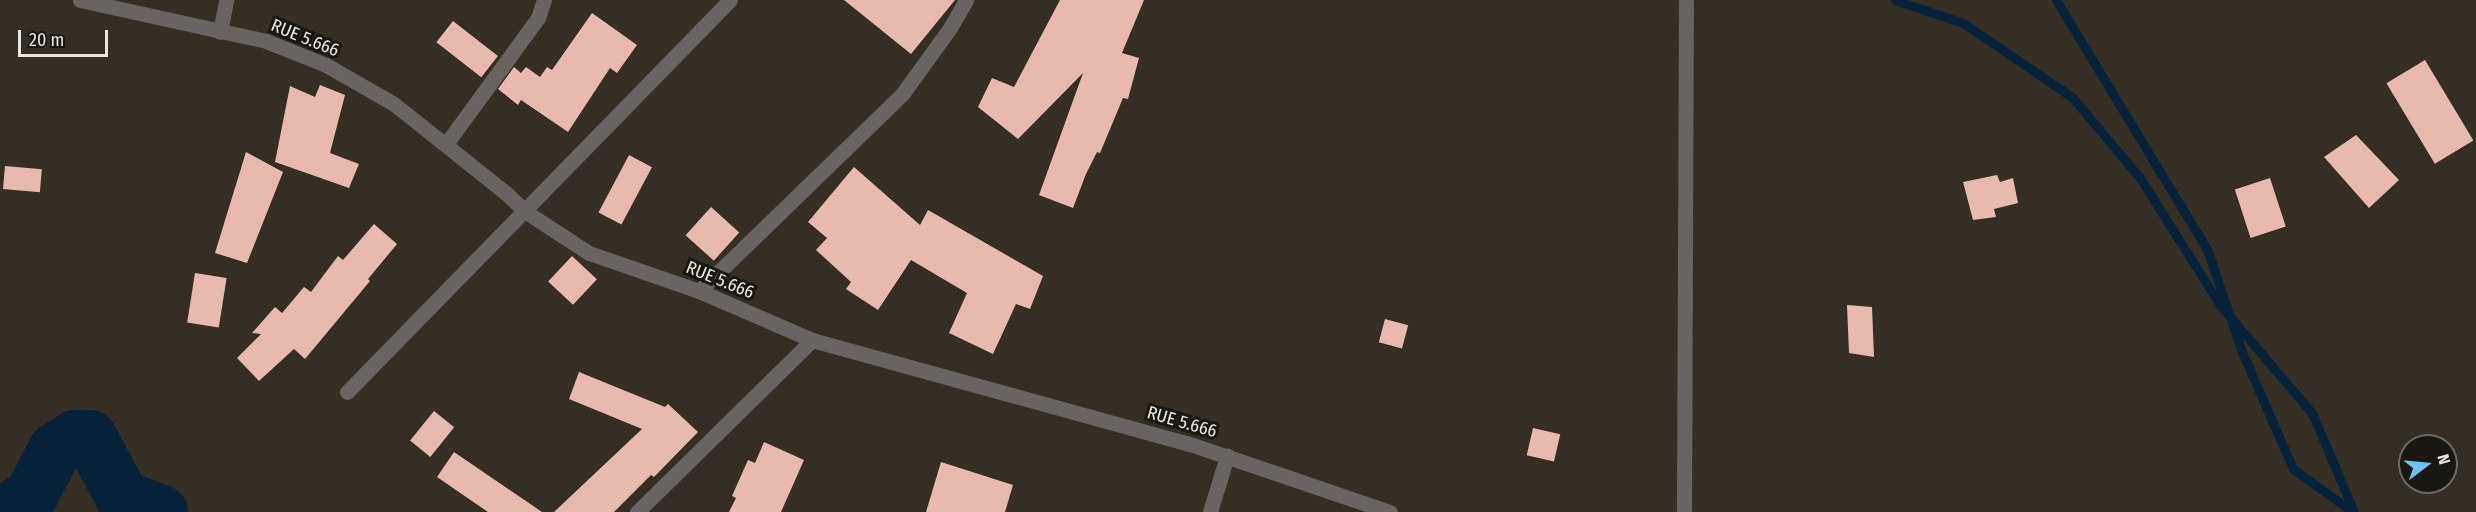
<!DOCTYPE html>
<style>
body{margin:0}
#map{position:relative;width:2476px;height:512px;overflow:hidden;background:#342e25;font-family:"Fira Sans Condensed",sans-serif}
div>[style]{position:absolute}
[style*='--x']{left:calc(var(--x)*1px);top:calc(var(--y)*1px);width:calc(var(--w)*1px);rotate:calc(var(--a)*1deg)}
.stream>*{height:9px;margin:-4.5px;padding:0 4.5px;transform-origin:4.5px;border-radius:4.5px;background:#062138}
.river>*{height:54px;margin:-27px;padding:0 27px;transform-origin:27px;border-radius:27px;background:#062138}
.building>*{inset:0;background:#e7b9af;transform-origin:0 0}
.minor>*{height:15px;margin:-7.5px;padding:0 7.5px;transform-origin:7.5px;border-radius:7.5px;background:#696362}
span{translate:-50% -50%;white-space:nowrap;text-align:center;line-height:1.15;-webkit-text-stroke:6px #191712;paint-order:stroke}
.street-label{font-size:18px;color:#ebe7e1}
.north{position:absolute;left:2398px;top:434px;width:60px;height:60px;box-sizing:border-box;background:#191712;border:2px solid #6d6a65;border-radius:50%;rotate:74deg;font-size:16px;font-weight:700;line-height:24px;text-align:center;color:#ebe7e1}
.north::after{content:'';display:block;margin:auto;width:21px;height:27px;background:#6ec2f3;clip-path:polygon(50% 0,100% 100%,50% 72%,0 100%)}
.scale{position:absolute;left:18px;top:30px;width:90px;height:27px;box-sizing:border-box;border:3px solid #ebe7e1;border-top:0;padding-left:8px;font-size:18px;line-height:21px;white-space:nowrap;color:#ebe7e1;-webkit-text-stroke:4px #191712;paint-order:stroke}
</style>
<div id="map">
<div class="stream">
<div style="--x:1895;--y:0;--w:72;--a:18.7"></div>
<div style="--x:1963;--y:23;--w:132;--a:34.2"></div>
<div style="--x:2072;--y:97;--w:106;--a:50"></div>
<div style="--x:2140;--y:178;--w:150;--a:57.8"></div>
<div style="--x:2220;--y:305;--w:142;--a:49.6"></div>
<div style="--x:2312;--y:413;--w:108;--a:67"></div>
<div style="--x:2056;--y:0;--w:291;--a:58.8"></div>
<div style="--x:2207;--y:249;--w:109;--a:71.2"></div>
<div style="--x:2242;--y:352;--w:128;--a:66.4"></div>
<div style="--x:2293;--y:469;--w:74;--a:35.6"></div>
</div>
<div class="river">
<div style="--x:7;--y:512;--w:31;--a:-36"></div>
<div style="--x:32;--y:494;--w:50;--a:-62.4"></div>
<div style="--x:55;--y:450;--w:24;--a:-33"></div>
<div style="--x:75;--y:437;--w:15;--a:0"></div>
<div style="--x:90;--y:437;--w:68;--a:61.9"></div>
<div style="--x:122;--y:497;--w:42;--a:21"></div>
</div>
<div class="building">
<div style="clip-path:polygon(844px 0,955px 0,911px 54px)"></div>
<div style="clip-path:polygon(1060px 0,1144px 0,1122px 53px,1139px 58px,1128px 99px,1123px 98px,1100px 153px,1097px 152px,1086px 174px,1073px 208px,1039px 195px,1083px 73px,1018px 139px,978px 107px,992px 78px,1014px 87px)"></div>
<div style="clip-path:polygon(592px 13px,637px 45px,617px 73px,610px 68px,568px 132px,521px 100px,518px 105px,498px 89px,514px 67px,521px 73px,526px 67px,540px 77px,547px 67px,552px 70px)"></div>
<div style="left:453px;top:21px;width:57px;height:27px;rotate:38deg"></div>
<div style="left:2425px;top:60px;width:94px;height:45px;rotate:59deg"></div>
<div style="clip-path:polygon(320px 85px,345px 95px,330px 153px,359px 164px,349px 188px,275px 162px,290px 86px,315px 97px)"></div>
<div style="clip-path:polygon(2356px 135px,2399px 180px,2369px 208px,2324px 157px)"></div>
<div style="clip-path:polygon(246px 152px,283px 172px,247px 263px,215px 253px)"></div>
<div style="left:629px;top:155px;width:26px;height:65px;rotate:28deg"></div>
<div style="left:5px;top:166px;width:37px;height:23px;rotate:5deg"></div>
<div style="clip-path:polygon(854px 167px,920px 225px,928px 210px,1043px 276px,1030px 309px,1016px 304px,993px 354px,949px 333px,967px 293px,911px 260px,878px 310px,846px 289px,851px 282px,816px 250px,827px 238px,808px 222px)"></div>
<div style="clip-path:polygon(1997px 175px,2000px 182px,2013px 178px,2018px 203px,1994px 209px,1996px 217px,1973px 220px,1963px 182px)"></div>
<div style="left:2270px;top:178px;width:51px;height:37px;rotate:72deg"></div>
<div style="left:711px;top:207px;width:38px;height:38px;rotate:42deg"></div>
<div style="clip-path:polygon(374px 224px,397px 244px,368px 279px,370px 281px,305px 359px,294px 349px,259px 381px,237px 358px,261px 334px,252px 333px,275px 307px,282px 313px,304px 287px,311px 292px,338px 256px,343px 260px)"></div>
<div style="left:572px;top:256px;width:34px;height:35px;rotate:43deg"></div>
<div style="left:195px;top:273px;width:32px;height:50px;rotate:9deg"></div>
<div style="clip-path:polygon(1847px 305px,1872px 307px,1874px 357px,1849px 353px)"></div>
<div style="left:1385px;top:319px;width:24px;height:24px;rotate:15deg"></div>
<div style="clip-path:polygon(579px 372px,665px 407px,668px 404px,698px 432px,654px 477px,651px 475px,614px 512px,554px 512px,642px 429px,569px 399px)"></div>
<div style="left:434px;top:411px;width:26px;height:38px;rotate:39deg"></div>
<div style="left:1533px;top:428px;width:28px;height:28px;rotate:13deg"></div>
<div style="clip-path:polygon(764px 442px,804px 460px,781px 512px,729px 512px,736px 498px,732px 496px,748px 460px,755px 463px)"></div>
<div style="clip-path:polygon(454px 452px,542px 512px,488px 512px,437px 477px)"></div>
<div style="clip-path:polygon(941px 462px,1013px 485px,1005px 512px,926px 512px)"></div>
</div>
<div class="minor">
<div style="--x:80;--y:0;--w:190;--a:12.4"></div>
<div style="--x:266;--y:41;--w:65;--a:21.8"></div>
<div style="--x:326;--y:65;--w:78;--a:29.8"></div>
<div style="--x:394;--y:104;--w:143;--a:38.5"></div>
<div style="--x:506;--y:193;--w:28;--a:44"></div>
<div style="--x:526;--y:212;--w:75;--a:33.1"></div>
<div style="--x:589;--y:253;--w:116;--a:19.1"></div>
<div style="--x:699;--y:291;--w:123;--a:23.4"></div>
<div style="--x:812;--y:340;--w:395;--a:15.4"></div>
<div style="--x:1193;--y:445;--w:208;--a:18.8"></div>
<div style="--x:220;--y:32;--w:33;--a:-79"></div>
<div style="--x:446;--y:144;--w:156;--a:-53.9"></div>
<div style="--x:538;--y:18;--w:19;--a:-72"></div>
<div style="--x:699;--y:291;--w:284;--a:-44.1"></div>
<div style="--x:903;--y:93;--w:80;--a:-54.1"></div>
<div style="--x:950;--y:28;--w:32;--a:-60"></div>
<div style="--x:347;--y:392;--w:548;--a:-45.67"></div>
<div style="--x:637;--y:512;--w:245;--a:-44.5"></div>
<div style="--x:1210;--y:512;--w:59;--a:-73.1"></div>
<div style="--x:1684;--y:512;--w:512;--a:-89.78"></div>
</div>
<div class="street-label">
<span style="left:305px;top:38px;rotate:22deg">RUE 5.666</span>
<span style="left:720px;top:280px;rotate:22deg">RUE 5.666</span>
<span style="left:1182px;top:422px;rotate:16deg">RUE 5.666</span>
</div>
<div class="north">N</div>
<div class="scale">20 m</div>
</div>
